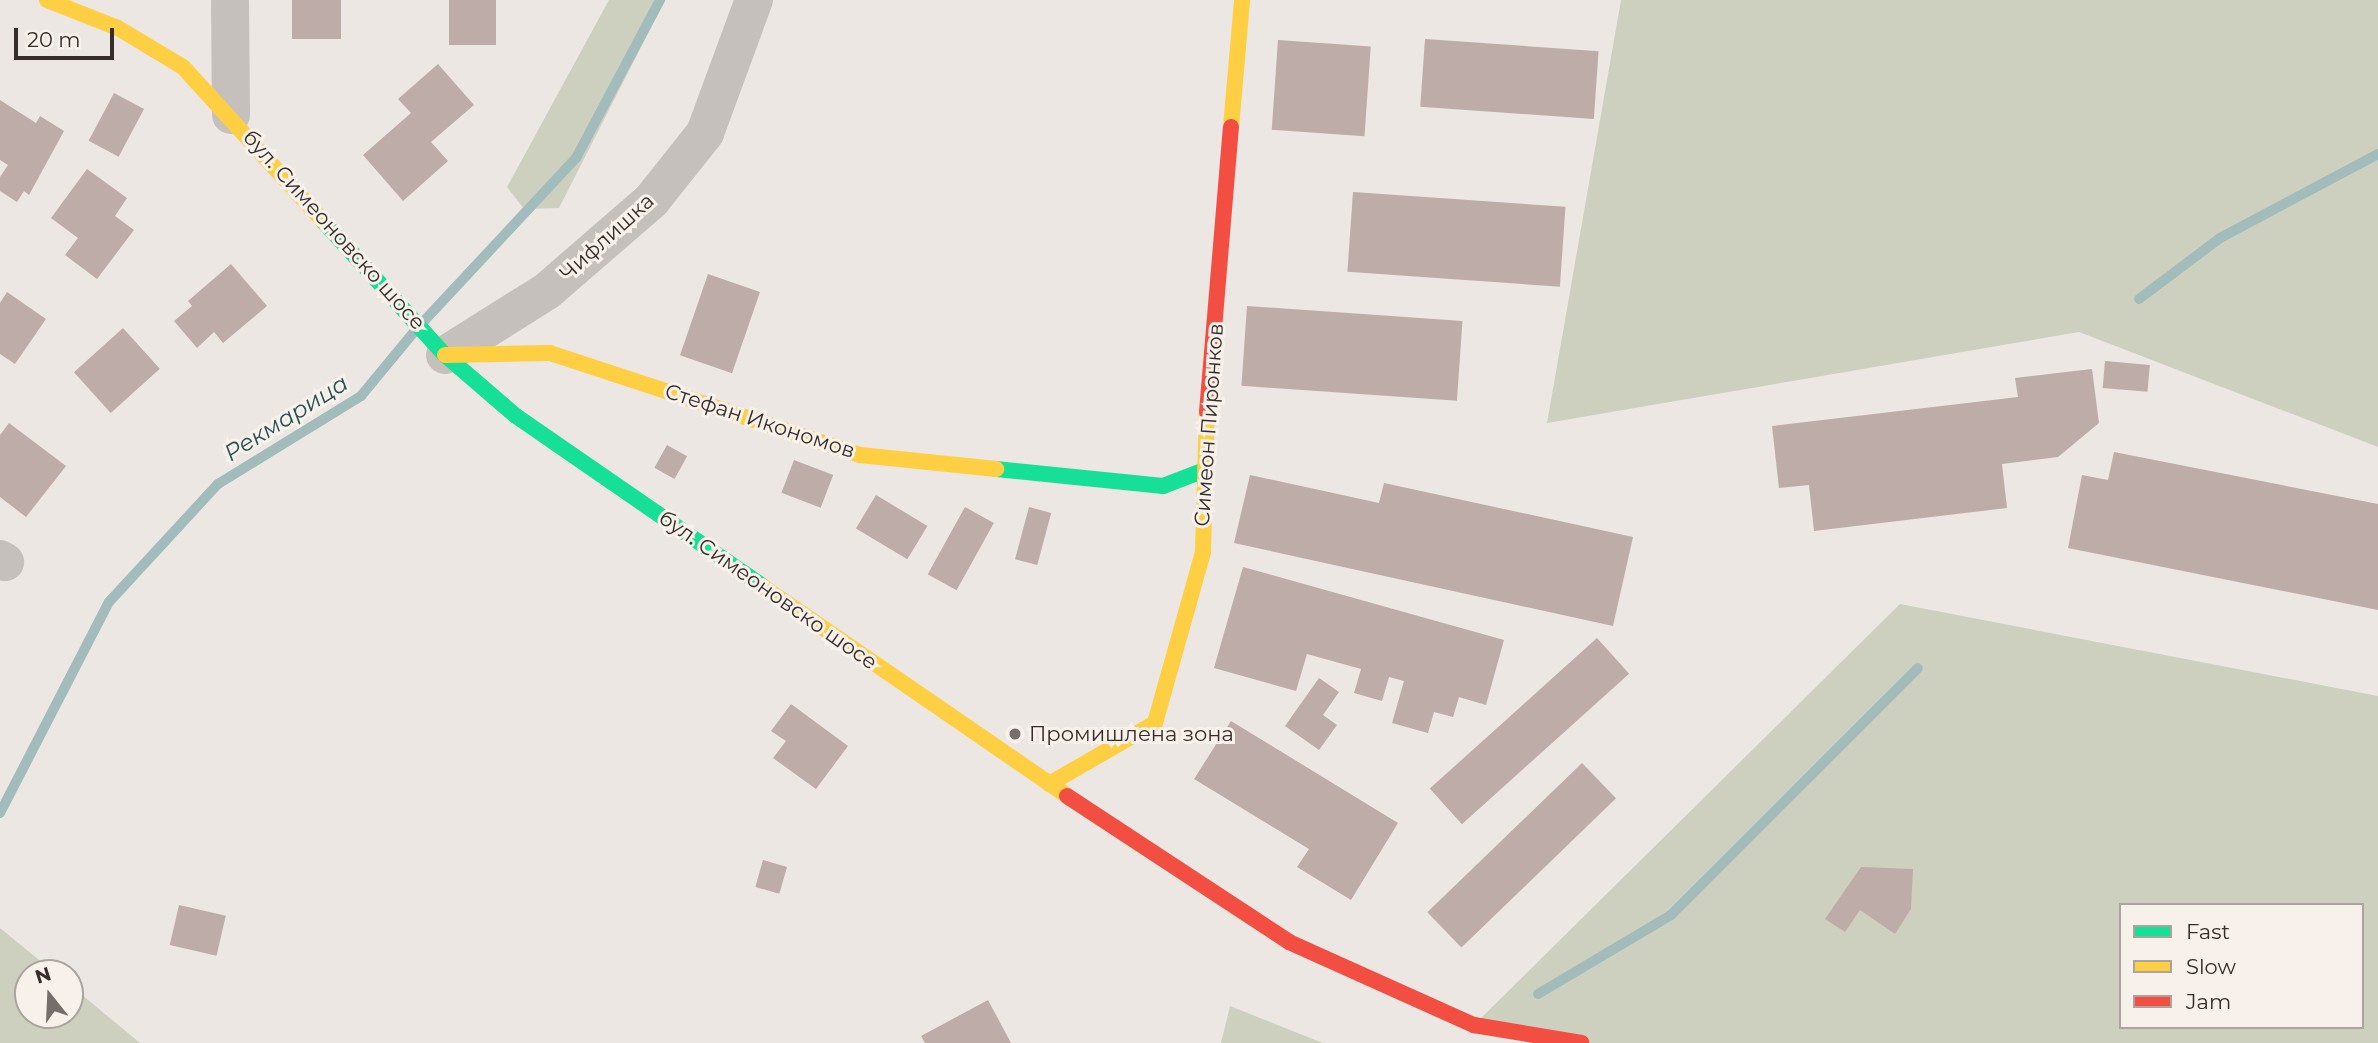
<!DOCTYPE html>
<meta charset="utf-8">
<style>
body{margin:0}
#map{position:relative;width:2378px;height:1043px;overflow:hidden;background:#ece7e3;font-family:Montserrat,sans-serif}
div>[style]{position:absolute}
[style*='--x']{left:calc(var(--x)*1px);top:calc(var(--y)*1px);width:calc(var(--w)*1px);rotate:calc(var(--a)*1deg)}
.green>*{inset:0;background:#ced0bf}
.stream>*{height:10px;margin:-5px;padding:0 5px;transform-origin:5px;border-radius:5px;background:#a1bcba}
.building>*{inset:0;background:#bdaca7;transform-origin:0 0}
.street>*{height:38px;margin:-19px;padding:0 19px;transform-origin:19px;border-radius:19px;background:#c5c0bc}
.fast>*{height:16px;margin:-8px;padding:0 8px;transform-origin:8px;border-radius:8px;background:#16e098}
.slow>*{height:16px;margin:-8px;padding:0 8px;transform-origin:8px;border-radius:8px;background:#ffcf43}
.jam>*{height:16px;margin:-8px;padding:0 8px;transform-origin:8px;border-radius:8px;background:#f24e42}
.dots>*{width:19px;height:19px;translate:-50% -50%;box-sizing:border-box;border:4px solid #f8f1eb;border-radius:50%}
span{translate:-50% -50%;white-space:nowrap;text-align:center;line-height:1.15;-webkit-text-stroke:6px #f8f1eb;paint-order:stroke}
.street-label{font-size:21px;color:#362d2a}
.poi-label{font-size:21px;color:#362d2a}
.left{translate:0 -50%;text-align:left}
.water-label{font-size:23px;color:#255252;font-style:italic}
.legend{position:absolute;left:2119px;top:903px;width:245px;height:126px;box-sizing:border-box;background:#f8f1eb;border:2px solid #aaa39e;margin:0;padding:9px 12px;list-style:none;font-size:21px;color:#362d2a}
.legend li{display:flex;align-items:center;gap:14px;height:35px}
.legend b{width:35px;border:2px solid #aaa39e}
.north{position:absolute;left:14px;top:959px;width:70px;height:70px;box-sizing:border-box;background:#f8f1eb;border:2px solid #aaa39e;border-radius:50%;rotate:342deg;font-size:19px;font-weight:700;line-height:28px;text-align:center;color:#362d2a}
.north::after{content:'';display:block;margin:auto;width:24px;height:32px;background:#766e6b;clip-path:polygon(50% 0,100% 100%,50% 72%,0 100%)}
.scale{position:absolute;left:14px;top:28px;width:100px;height:32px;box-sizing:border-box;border:4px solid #362d2a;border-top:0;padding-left:9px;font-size:21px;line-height:24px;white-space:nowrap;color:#362d2a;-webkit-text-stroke:5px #f8f1eb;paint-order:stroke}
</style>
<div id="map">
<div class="green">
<div style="clip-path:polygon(609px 0,665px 0,559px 208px,524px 209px,507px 187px)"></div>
<div style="clip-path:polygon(1621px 0,2378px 0,2378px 447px,2079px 332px,1547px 423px)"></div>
<div style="clip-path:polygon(evenodd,1900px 604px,2378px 696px,2378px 1043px,1582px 1043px,1474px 1025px,1900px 604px,2121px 905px,2362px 905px,2362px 1027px,2121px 1027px,2121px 905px)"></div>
<div style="clip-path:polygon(0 928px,55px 973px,28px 973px,28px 1015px,70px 1015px,70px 985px,140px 1043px,0 1043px)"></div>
<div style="clip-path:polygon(1230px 1006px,1323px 1043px,1221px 1043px)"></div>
</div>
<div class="stream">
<div style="--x:2139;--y:299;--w:101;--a:-37"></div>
<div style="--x:2220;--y:238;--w:179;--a:-28"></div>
<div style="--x:424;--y:321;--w:223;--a:-47"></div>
<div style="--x:576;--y:158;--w:179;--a:-62"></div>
<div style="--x:0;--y:813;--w:237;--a:-62.7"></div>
<div style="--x:109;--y:602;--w:161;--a:-47.3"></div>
<div style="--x:218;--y:484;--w:168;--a:-31.6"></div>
<div style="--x:361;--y:396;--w:83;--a:-50.4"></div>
<div style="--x:1538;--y:994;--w:155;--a:-30.7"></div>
<div style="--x:1671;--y:915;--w:349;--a:-45"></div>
</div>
<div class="building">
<div style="left:292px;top:0;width:49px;height:39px"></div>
<div style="left:449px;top:0;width:47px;height:45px"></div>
<div style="left:1425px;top:39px;width:174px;height:68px;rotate:4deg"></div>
<div style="left:1278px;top:40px;width:93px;height:90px;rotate:4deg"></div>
<div style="clip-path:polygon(438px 64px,474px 105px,431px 142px,448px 161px,403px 201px,363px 155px,411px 113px,398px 99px)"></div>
<div style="left:114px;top:93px;width:34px;height:54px;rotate:28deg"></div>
<div style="clip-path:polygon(0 100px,36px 123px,40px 116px,64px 131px,29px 195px,24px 191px,17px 202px,0 191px,0 177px,8px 165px,0 160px)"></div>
<div style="clip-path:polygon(87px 169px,127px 198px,115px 216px,134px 230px,97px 279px,65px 255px,78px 238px,51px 218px)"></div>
<div style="left:1353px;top:192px;width:213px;height:80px;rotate:4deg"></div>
<div style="clip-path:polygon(231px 264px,267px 306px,223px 343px,214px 332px,197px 348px,174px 321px,192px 306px,188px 301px)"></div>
<div style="left:708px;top:274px;width:55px;height:86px;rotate:19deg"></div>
<div style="clip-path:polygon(7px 292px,46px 319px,15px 364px,0 354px,0 303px)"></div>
<div style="left:1247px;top:306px;width:216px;height:80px;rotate:4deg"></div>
<div style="left:123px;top:328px;width:55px;height:66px;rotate:48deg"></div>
<div style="left:2105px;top:361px;width:45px;height:27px;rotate:5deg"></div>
<div style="clip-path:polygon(2092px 369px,2099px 423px,2058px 457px,2002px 464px,2007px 508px,1814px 531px,1809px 485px,1779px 488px,1772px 426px,2018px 397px,2015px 378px)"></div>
<div style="clip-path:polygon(9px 423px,66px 466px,26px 517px,0 497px,0 435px)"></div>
<div style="left:667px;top:445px;width:23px;height:26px;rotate:29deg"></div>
<div style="clip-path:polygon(2114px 452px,2378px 504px,2378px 610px,2068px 548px,2082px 475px,2108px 480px)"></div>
<div style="left:794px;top:460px;width:42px;height:35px;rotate:21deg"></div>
<div style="clip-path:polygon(1250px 475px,1379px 503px,1384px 483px,1633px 537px,1613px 626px,1234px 543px)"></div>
<div style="left:876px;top:495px;width:60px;height:39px;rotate:31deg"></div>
<div style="left:965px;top:507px;width:33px;height:77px;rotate:29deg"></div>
<div style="left:1029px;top:507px;width:23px;height:54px;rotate:15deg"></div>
<div style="clip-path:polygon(1243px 567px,1504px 640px,1486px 705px,1459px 697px,1453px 717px,1434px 712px,1428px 733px,1392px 723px,1404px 681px,1389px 677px,1382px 701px,1354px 693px,1361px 669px,1307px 654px,1296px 691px,1214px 668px)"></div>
<div style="left:1597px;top:638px;width:48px;height:225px;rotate:48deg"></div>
<div style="clip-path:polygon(1319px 678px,1339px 692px,1323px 715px,1337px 725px,1319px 750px,1285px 726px)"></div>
<div style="clip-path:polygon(791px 704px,848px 746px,816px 789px,773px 758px,786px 741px,771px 731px)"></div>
<div style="clip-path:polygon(1231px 721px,1398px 823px,1351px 900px,1297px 867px,1309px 849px,1194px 779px)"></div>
<div style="left:1582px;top:763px;width:49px;height:215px;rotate:46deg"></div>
<div style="left:763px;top:860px;width:25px;height:28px;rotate:16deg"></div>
<div style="clip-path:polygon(1861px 867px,1913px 869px,1911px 909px,1895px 934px,1860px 910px,1845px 932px,1825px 919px)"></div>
<div style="left:179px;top:905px;width:48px;height:41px;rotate:13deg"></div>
<div style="clip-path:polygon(988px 1000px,1011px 1043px,925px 1043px,921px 1036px)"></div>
</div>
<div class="street">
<div style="--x:230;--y:0;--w:115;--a:89.5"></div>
<div style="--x:445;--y:355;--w:120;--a:-32.1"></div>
<div style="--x:547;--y:291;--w:138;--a:-40.9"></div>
<div style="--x:651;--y:201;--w:87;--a:-51.5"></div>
<div style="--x:705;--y:133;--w:142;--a:-69.8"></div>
<div style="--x:0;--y:559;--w:6;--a:31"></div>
</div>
<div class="fast">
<div style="--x:323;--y:221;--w:181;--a:47.7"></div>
<div style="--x:445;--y:355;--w:94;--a:40.7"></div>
<div style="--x:516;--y:416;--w:299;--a:34.6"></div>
<div style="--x:996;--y:469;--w:168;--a:5.8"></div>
<div style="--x:1163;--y:486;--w:42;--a:-21"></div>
</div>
<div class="slow">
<div style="--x:47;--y:0;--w:76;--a:21.5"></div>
<div style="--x:118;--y:28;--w:76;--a:31"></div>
<div style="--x:183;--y:67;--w:208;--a:47.7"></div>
<div style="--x:1231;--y:127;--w:127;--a:-85"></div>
<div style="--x:445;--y:355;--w:105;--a:-1.1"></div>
<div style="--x:550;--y:353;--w:326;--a:18.2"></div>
<div style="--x:860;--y:455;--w:137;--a:5.9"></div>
<div style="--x:762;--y:586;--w:370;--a:34.5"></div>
<div style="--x:1049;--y:784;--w:122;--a:-29.9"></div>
<div style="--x:1155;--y:723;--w:178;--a:-74.3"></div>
<div style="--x:1203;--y:552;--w:140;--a:-88.4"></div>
</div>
<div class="jam">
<div style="--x:1207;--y:412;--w:286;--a:-85.2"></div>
<div style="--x:1067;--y:796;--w:266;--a:33.3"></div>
<div style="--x:1289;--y:942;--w:203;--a:24.2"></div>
<div style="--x:1474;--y:1025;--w:109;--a:9.5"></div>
</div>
<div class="dots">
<div style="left:1015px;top:734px;background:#766e6b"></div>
</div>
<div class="street-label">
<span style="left:334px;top:230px;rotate:48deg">бул. Симеоновско шосе</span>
<span style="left:607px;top:237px;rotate:-42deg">Чифлишка</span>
<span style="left:760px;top:421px;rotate:18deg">Стефан Икономов</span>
<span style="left:1209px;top:425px;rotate:-86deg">Симеон Пиронков</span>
<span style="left:768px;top:590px;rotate:35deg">бул. Симеоновско шосе</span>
</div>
<div class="poi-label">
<span class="left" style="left:1029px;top:734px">Промишлена зона</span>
</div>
<div class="water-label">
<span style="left:286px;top:418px;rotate:-32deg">Рекмарица</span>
</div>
<ul class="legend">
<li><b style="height:9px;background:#16e098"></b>Fast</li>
<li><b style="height:9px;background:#ffcf43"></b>Slow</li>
<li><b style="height:9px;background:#f24e42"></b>Jam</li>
</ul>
<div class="north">N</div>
<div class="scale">20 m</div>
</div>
